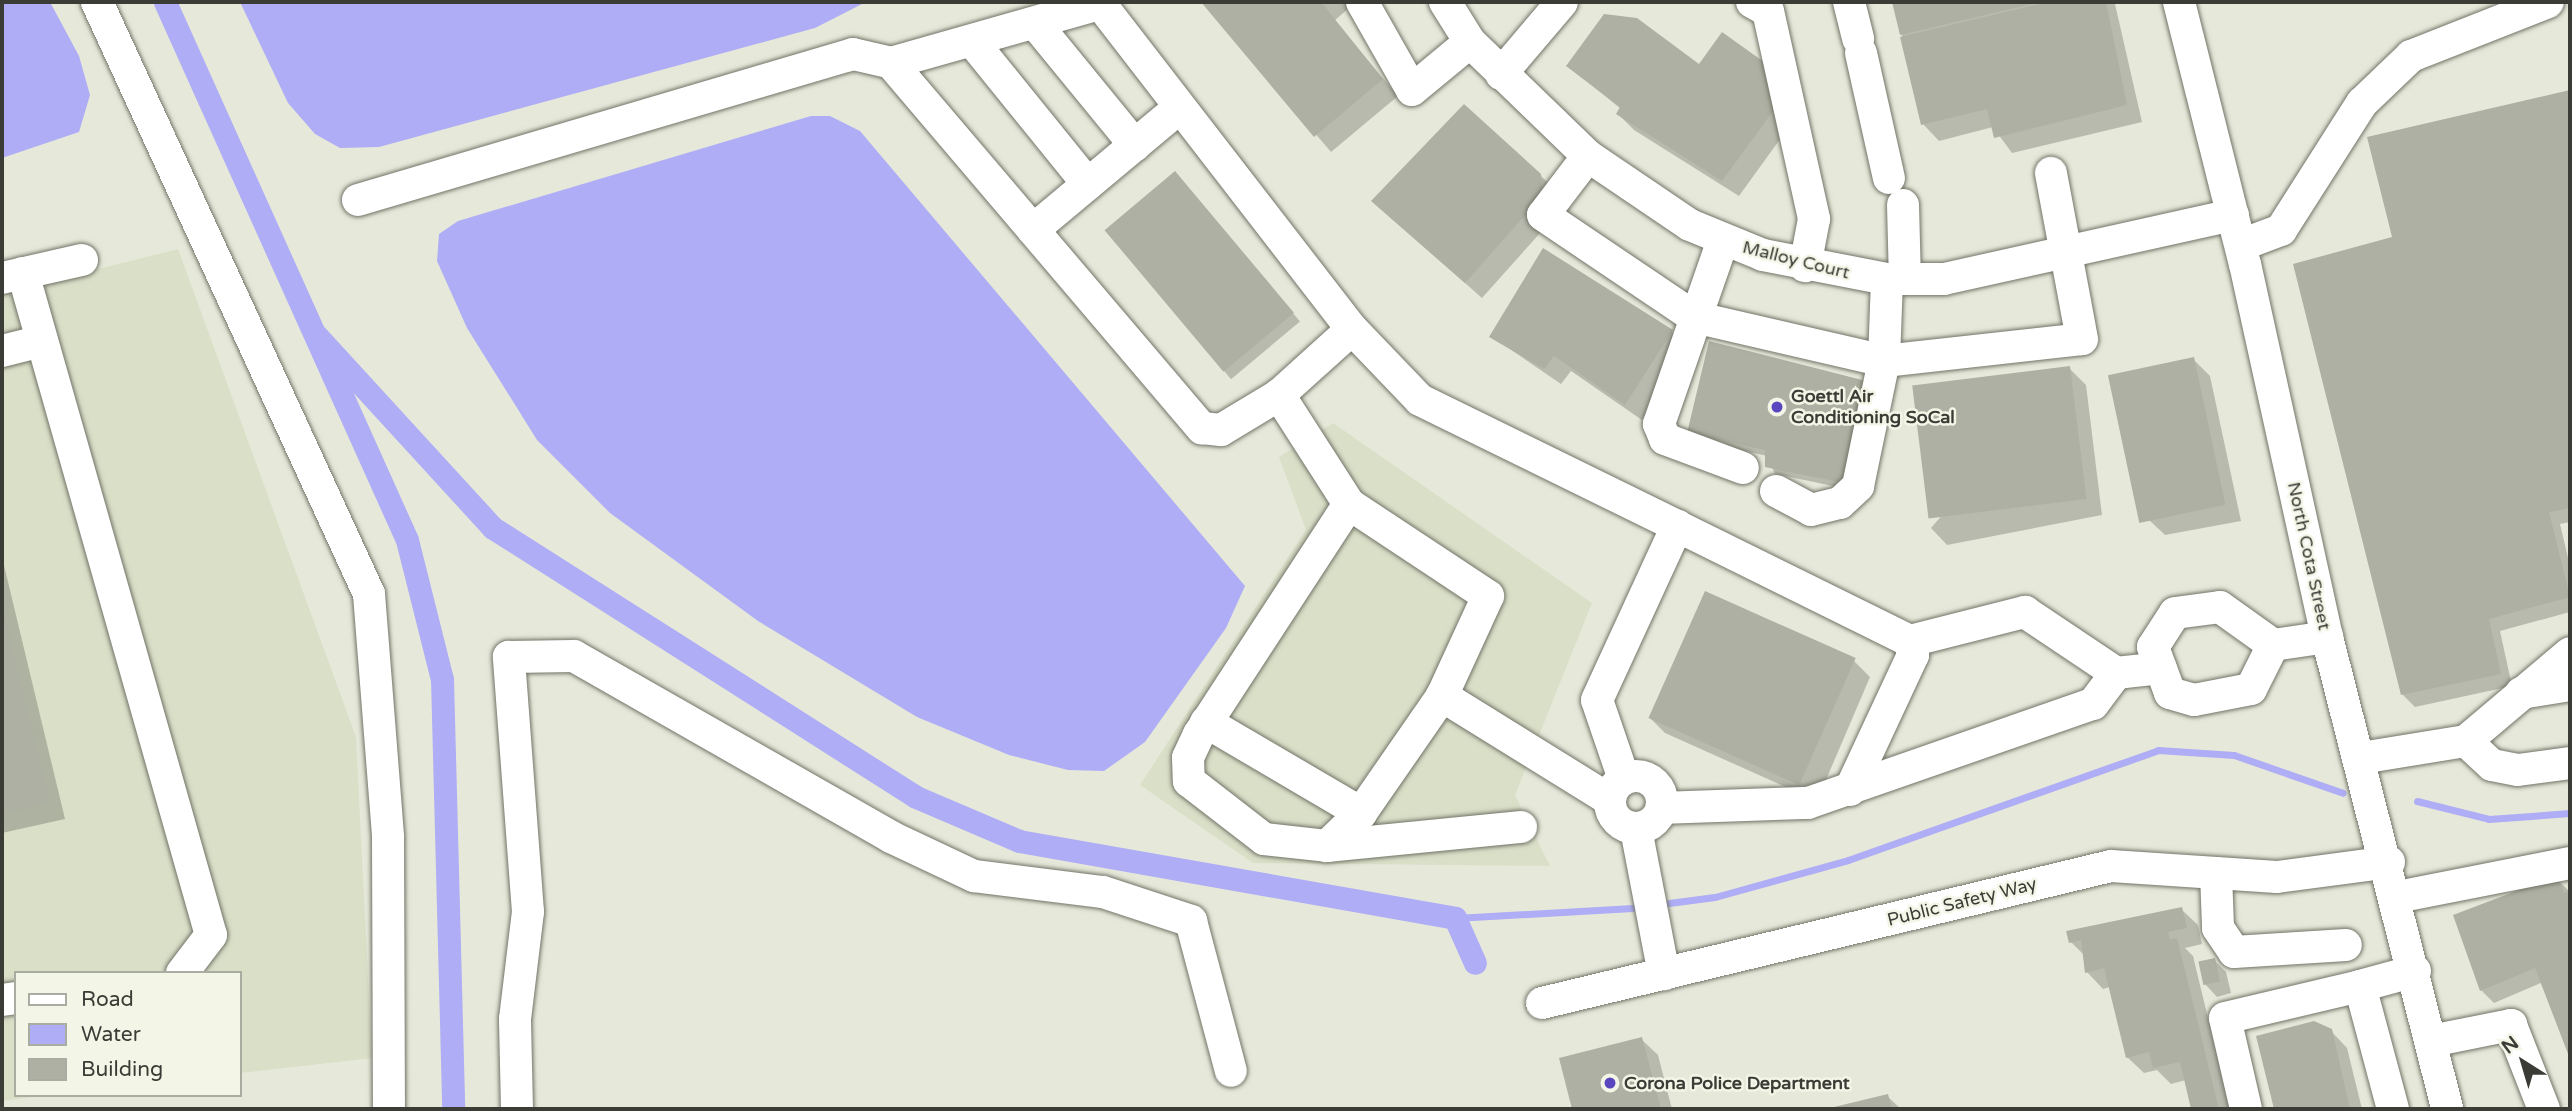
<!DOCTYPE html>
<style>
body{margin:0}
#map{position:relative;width:2572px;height:1111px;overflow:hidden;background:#e6e9da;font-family:"Varela Round",sans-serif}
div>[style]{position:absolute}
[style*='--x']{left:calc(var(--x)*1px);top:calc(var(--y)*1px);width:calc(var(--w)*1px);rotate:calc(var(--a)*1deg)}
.built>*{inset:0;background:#dadfc8}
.water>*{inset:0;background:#afadf5}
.shadow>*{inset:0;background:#0003;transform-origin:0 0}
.stream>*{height:7px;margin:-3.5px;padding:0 3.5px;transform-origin:3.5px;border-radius:3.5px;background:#afadf5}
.canal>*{height:23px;margin:-11.5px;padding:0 11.5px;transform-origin:11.5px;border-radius:11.5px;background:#afadf5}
.building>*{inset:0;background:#adb0a2;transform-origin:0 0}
.roads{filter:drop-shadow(0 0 2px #717467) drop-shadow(0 0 2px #717467)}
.minor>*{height:32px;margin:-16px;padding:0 16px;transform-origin:16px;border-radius:16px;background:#fff}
.minor>.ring{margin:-16px;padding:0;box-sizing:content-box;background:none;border:32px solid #fff;border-radius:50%}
.dots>*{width:19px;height:19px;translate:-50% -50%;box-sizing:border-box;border:4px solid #f3f6e7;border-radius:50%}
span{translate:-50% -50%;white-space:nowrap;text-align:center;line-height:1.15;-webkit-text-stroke:5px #f3f6e7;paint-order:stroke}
.street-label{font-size:18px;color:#3b3c36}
.poi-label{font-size:18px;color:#3b3c36;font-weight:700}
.left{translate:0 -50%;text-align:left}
.frame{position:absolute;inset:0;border:4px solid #3b3c36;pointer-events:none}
.legend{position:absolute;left:14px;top:971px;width:228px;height:126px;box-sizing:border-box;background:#f3f6e7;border:2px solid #a9aca0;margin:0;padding:9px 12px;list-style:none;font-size:21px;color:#3b3c36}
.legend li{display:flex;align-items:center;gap:14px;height:35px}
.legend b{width:35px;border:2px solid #a9aca0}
.north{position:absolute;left:2488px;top:1027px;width:70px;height:70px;-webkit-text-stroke:5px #f3f6e7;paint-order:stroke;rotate:323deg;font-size:19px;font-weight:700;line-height:28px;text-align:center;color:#3b3c36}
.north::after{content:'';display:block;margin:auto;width:24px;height:32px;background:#3b3c36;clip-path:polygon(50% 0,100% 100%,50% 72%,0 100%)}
</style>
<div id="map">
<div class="built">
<div style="clip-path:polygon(178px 249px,356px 737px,372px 1058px,240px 1073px,240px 973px,16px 973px,16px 1095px,48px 1095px,2px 1101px,2px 293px)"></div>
<div style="clip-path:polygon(1333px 423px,1592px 603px,1515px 795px,1550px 866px,1253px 863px,1140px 785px,1306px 530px,1279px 457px)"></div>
</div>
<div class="water">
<div style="clip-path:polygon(2px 2px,50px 2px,79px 56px,90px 95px,79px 132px,2px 158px)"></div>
<div style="clip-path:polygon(240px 2px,866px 2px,815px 28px,760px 43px,379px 147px,340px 148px,315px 134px,288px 103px)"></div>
<div style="clip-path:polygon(811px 116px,830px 116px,860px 131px,1245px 586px,1226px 628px,1145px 742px,1104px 771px,1068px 770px,1009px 755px,917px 717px,758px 621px,610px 513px,537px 440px,467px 328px,437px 261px,439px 234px,458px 221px)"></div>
</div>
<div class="shadow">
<div style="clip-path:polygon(1203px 2px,1346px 2px,1350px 7px,1334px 21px,1398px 96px,1331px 152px)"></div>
<div style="clip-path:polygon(1894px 2px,2124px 2px,2115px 4px,2142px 122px,2012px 153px,1993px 127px,1939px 141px,1923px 124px)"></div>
<div style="clip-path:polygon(1723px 34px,1791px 124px,1739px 196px,1634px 130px,1618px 114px,1621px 109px,1568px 66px,1699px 67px)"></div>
<div style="clip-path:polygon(2570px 92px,2570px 522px,2560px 524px,2570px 566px,2570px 612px,2500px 631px,2512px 686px,2415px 707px,2403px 695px,2394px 238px,2370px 138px)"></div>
<div style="clip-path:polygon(1540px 175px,1557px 192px,1559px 212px,1482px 298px,1390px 217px)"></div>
<div style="left:1183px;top:182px;width:182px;height:90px;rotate:50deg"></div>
<div style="clip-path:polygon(1672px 332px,1688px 348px,1642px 420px,1571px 371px,1561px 384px,1491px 336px)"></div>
<div style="clip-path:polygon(1710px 344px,1852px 490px,1775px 474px,1767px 456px,1697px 440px)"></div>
<div style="clip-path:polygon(2193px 359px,2210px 376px,2241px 521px,2165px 535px,2148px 519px)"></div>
<div style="clip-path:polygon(2069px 368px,2086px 385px,2102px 515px,1947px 545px,1931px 528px)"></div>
<div style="clip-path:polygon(2px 557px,65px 819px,2px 833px)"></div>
<div style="clip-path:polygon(1854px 661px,1870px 677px,1817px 801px,1665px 733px,1649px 717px)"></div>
<div style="clip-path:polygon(2556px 878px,2570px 892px,2570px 1055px,2543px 982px,2494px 1003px,2482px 991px,2456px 916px)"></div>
<div style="clip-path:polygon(2181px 909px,2198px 925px,2202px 944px,2185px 948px,2193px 956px,2230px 1109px,2193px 1109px,2186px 1080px,2171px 1084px,2157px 1070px,2144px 1073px,2127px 1057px,2110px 987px,2103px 989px,2087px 972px,2085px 956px,2071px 942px)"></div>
<div style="clip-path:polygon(2214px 960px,2226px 972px,2231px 993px,2217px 997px,2205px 984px)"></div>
<div style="clip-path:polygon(2331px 1031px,2347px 1048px,2362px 1109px,2276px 1109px,2258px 1037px)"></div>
<div style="clip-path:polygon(1641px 1039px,1658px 1055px,1672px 1109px,1574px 1109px,1561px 1059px)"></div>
<div style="clip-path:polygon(1887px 1096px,1901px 1109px,1834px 1109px)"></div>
</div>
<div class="stream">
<div style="--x:2417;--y:801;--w:74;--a:14"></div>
<div style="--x:2489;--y:819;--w:81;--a:-4.2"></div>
<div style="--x:1669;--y:903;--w:46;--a:-7.4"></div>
<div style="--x:1715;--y:897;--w:138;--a:-15.5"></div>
<div style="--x:1848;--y:860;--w:329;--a:-19.5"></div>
<div style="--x:2158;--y:750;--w:76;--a:3.8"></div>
<div style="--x:2234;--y:755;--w:115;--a:19.2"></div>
<div style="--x:1455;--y:918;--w:178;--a:-3.2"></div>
</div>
<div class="canal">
<div style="--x:165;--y:2;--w:590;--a:65.78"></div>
<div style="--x:407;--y:540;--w:143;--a:75.9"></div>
<div style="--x:442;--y:679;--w:430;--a:88.5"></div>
<div style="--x:317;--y:336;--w:260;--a:47.5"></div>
<div style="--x:493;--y:528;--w:501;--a:32.45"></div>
<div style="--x:916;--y:797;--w:112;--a:23.1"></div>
<div style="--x:1019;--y:841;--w:443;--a:10"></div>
<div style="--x:1455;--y:918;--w:49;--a:66"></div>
</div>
<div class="building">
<div style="clip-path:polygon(1201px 2px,1321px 2px,1383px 79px,1314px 137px)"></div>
<div style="clip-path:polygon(1892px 2px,2036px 2px,2036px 3px,1900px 35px)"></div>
<div style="clip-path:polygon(2048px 2px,2106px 2px,2127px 105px,1994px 138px,1987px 109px,1921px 125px,1900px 37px)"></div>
<div style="clip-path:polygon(1604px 14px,1637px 18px,1699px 64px,1722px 32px,1764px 62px,1776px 107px,1722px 181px,1616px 114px,1620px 107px,1566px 66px)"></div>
<div style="clip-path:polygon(2570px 90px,2570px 508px,2549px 512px,2570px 597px,2489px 619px,2501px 674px,2401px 695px,2293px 264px,2392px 237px,2367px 137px)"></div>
<div style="clip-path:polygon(1464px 104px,1541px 174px,1543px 195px,1465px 283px,1371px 201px)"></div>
<div style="left:1175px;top:171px;width:185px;height:92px;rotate:50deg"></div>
<div style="clip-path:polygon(1543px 248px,1673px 330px,1625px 405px,1554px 356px,1544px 369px,1489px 337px)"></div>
<div style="clip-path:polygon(1709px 341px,1866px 381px,1844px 483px,1765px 467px,1765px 450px,1687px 433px)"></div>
<div style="left:2194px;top:357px;width:151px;height:88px;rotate:78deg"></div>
<div style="left:2070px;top:366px;width:134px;height:159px;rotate:83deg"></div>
<div style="left:1705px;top:591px;width:165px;height:139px;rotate:24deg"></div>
<div style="clip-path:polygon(2px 608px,50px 802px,2px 814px)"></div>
<div style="clip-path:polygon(2556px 876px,2565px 893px,2570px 890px,2570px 1059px,2535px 968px,2480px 991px,2453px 915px)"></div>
<div style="clip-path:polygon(2182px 907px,2187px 928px,2168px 932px,2170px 940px,2177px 938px,2219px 1109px,2191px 1109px,2180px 1062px,2153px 1068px,2149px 1052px,2126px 1058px,2104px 968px,2085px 973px,2081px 940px,2069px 943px,2066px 931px)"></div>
<div style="left:2215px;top:958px;width:24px;height:17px;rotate:78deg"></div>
<div style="clip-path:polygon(2314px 1021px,2332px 1029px,2350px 1109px,2274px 1109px,2256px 1036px)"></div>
<div style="clip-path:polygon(1642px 1037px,1661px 1109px,1572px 1109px,1559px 1058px)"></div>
<div style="clip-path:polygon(1888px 1094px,1892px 1109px,1830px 1109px,1830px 1108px)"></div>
</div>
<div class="roads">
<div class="minor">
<div style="--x:97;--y:2;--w:651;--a:65.32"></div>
<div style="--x:369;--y:594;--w:244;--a:85.5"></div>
<div style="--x:388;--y:837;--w:272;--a:89.8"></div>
<div style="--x:1099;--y:2;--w:413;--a:52.3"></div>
<div style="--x:1362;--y:2;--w:101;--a:60.4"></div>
<div style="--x:1412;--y:90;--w:75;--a:-39.6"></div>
<div style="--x:1445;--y:2;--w:47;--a:58"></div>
<div style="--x:1470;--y:42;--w:164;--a:44"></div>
<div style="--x:1588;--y:156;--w:123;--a:34.1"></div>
<div style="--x:1690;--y:225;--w:79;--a:22.3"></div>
<div style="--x:1763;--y:255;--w:126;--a:11"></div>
<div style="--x:1887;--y:279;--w:57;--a:0"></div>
<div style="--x:1944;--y:279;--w:296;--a:-12.5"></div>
<div style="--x:1752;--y:2;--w:18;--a:29"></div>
<div style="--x:1768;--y:11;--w:213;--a:77.5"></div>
<div style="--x:1814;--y:219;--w:48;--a:100.8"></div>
<div style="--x:1849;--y:2;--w:38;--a:76"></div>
<div style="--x:2179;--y:2;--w:270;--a:75.9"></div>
<div style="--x:2245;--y:264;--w:382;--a:77.6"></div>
<div style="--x:2327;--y:637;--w:487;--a:75.7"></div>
<div style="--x:1099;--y:4;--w:216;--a:164.2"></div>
<div style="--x:891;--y:63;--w:480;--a:49.6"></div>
<div style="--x:1202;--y:428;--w:19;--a:6"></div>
<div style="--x:1221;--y:430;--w:68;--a:-31.1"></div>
<div style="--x:1035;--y:23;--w:158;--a:50.7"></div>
<div style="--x:972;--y:41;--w:184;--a:51"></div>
<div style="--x:1861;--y:53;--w:128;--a:77.4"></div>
<div style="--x:1501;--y:74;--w:94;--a:-49.7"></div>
<div style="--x:1588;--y:156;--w:74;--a:127.3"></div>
<div style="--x:1543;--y:215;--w:182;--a:34"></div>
<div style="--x:1694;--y:317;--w:195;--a:13"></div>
<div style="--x:1884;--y:361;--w:199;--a:-6.3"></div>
<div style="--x:2082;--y:339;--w:169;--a:-100.6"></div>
<div style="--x:358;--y:200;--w:516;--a:-16.43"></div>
<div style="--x:853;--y:54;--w:39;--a:13"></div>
<div style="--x:1903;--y:205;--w:74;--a:88.5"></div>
<div style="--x:1033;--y:230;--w:190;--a:-39.9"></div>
<div style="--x:1723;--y:240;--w:195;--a:109.2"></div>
<div style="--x:1659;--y:424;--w:16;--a:68"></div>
<div style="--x:1665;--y:439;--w:83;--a:20.4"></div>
<div style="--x:2241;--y:245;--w:43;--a:-20.6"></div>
<div style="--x:2281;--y:230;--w:151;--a:-57.5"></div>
<div style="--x:2362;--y:103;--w:68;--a:-43.8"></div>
<div style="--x:2411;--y:56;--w:147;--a:-21.5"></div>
<div style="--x:23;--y:273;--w:688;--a:74.15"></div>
<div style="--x:211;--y:935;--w:48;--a:127.3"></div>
<div style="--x:2;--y:278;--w:82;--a:-12.7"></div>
<div style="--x:2;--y:351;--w:41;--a:-14"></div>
<div style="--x:1776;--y:491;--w:40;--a:28"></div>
<div style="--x:1811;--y:510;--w:30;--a:-14"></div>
<div style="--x:1840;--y:503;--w:25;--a:-43"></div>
<div style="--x:1858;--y:486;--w:128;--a:-78.3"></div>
<div style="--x:1884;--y:361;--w:82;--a:-87.9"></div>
<div style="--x:1349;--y:504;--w:275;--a:123.1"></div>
<div style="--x:1199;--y:734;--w:26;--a:115"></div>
<div style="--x:1188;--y:758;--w:23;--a:88"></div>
<div style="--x:1189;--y:781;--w:95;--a:37.7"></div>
<div style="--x:1264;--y:839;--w:63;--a:6.3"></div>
<div style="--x:1327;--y:846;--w:47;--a:-44.1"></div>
<div style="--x:1361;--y:813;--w:142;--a:-55.3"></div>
<div style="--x:2273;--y:645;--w:49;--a:116.6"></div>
<div style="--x:2251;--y:689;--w:58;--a:169.1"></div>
<div style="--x:2194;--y:700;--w:25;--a:-164"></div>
<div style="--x:2170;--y:693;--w:49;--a:-110.3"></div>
<div style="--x:2153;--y:647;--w:40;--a:-57.1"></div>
<div style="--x:2175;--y:613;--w:45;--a:-7.6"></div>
<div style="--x:2220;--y:607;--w:65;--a:35.6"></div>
<div style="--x:2273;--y:645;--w:55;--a:-8.4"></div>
<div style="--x:2521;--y:693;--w:50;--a:-9.3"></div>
<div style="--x:1206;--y:722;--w:180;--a:30.4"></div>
<div style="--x:2466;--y:741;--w:35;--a:43"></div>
<div style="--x:2492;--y:765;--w:26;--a:11"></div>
<div style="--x:2518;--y:770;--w:52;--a:-7.7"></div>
<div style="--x:2361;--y:758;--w:106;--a:-9.2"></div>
<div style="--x:2466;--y:741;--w:136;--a:-40.2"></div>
<div class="ring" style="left:1610px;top:776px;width:20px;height:20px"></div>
<div style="--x:1624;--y:779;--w:83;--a:-108.9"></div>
<div style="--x:1597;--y:700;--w:192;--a:-65.3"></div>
<div style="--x:1677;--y:526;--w:260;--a:26.3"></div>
<div style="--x:1910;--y:641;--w:119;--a:-14.2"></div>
<div style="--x:2025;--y:612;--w:110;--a:33.8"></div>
<div style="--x:1850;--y:790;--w:149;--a:-65"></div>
<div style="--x:1913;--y:655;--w:14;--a:-102"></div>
<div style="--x:1610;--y:800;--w:198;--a:-148.2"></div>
<div style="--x:1442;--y:696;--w:110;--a:-65.3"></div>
<div style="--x:1488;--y:596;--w:167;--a:-146.5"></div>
<div style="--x:1349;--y:504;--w:130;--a:-122.7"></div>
<div style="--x:1279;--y:395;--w:98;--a:-42.1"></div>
<div style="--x:1352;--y:329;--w:98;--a:46.2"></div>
<div style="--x:1420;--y:400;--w:286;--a:26.1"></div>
<div style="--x:1662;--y:808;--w:146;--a:-2"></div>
<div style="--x:1808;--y:803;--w:302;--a:-19.2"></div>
<div style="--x:2093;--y:704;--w:39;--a:-53"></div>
<div style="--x:2116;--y:673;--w:45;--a:-6.3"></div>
<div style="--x:1636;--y:829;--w:148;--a:79.1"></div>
<div style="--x:1327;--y:846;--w:195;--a:-5.6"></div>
<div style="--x:2216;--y:873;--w:55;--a:87.9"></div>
<div style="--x:2218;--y:928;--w:29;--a:56"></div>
<div style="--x:2234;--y:952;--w:112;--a:-3.6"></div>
<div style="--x:2397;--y:897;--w:176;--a:-11.1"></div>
<div style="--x:2;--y:1000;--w:14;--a:-8"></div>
<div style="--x:1542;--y:1003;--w:585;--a:-13.54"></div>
<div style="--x:2111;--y:866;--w:166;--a:3.8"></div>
<div style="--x:2277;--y:877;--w:113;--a:-7.6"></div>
<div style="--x:2431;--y:1041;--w:82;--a:-11.3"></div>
<div style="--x:2511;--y:1025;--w:90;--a:68.6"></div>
<div style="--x:517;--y:1109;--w:90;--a:-91.3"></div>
<div style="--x:515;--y:1019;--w:108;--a:-83.1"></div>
<div style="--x:528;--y:912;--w:256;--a:-94.3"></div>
<div style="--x:509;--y:657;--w:65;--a:-0.9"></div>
<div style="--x:574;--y:656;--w:365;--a:29.7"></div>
<div style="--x:891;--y:837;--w:92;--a:25.2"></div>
<div style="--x:974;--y:876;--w:130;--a:7.1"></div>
<div style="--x:1103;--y:892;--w:93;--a:18.2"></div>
<div style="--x:1191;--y:921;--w:155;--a:75.1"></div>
<div style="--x:2246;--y:1109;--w:93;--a:-103"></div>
<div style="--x:2225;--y:1018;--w:139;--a:-13.3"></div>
<div style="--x:2393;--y:1109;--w:127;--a:-105"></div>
<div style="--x:2360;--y:986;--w:57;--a:-15.3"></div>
</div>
</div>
<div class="dots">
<div style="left:1777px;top:407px;background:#5a47bf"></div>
<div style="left:1610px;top:1083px;background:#5a47bf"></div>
</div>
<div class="street-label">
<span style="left:1796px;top:260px;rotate:14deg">Malloy Court</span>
<span style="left:2309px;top:556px;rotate:78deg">North Cota Street</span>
<span style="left:1962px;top:902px;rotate:-14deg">Public Safety Way</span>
</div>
<div class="poi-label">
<span class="left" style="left:1791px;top:407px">Goettl Air<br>Conditioning SoCal</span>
<span class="left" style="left:1624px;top:1083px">Corona Police Department</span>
</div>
<div class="frame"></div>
<ul class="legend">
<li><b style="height:9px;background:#fff"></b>Road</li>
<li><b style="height:19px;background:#afadf5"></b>Water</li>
<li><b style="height:19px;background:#adb0a2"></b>Building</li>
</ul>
<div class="north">N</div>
</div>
